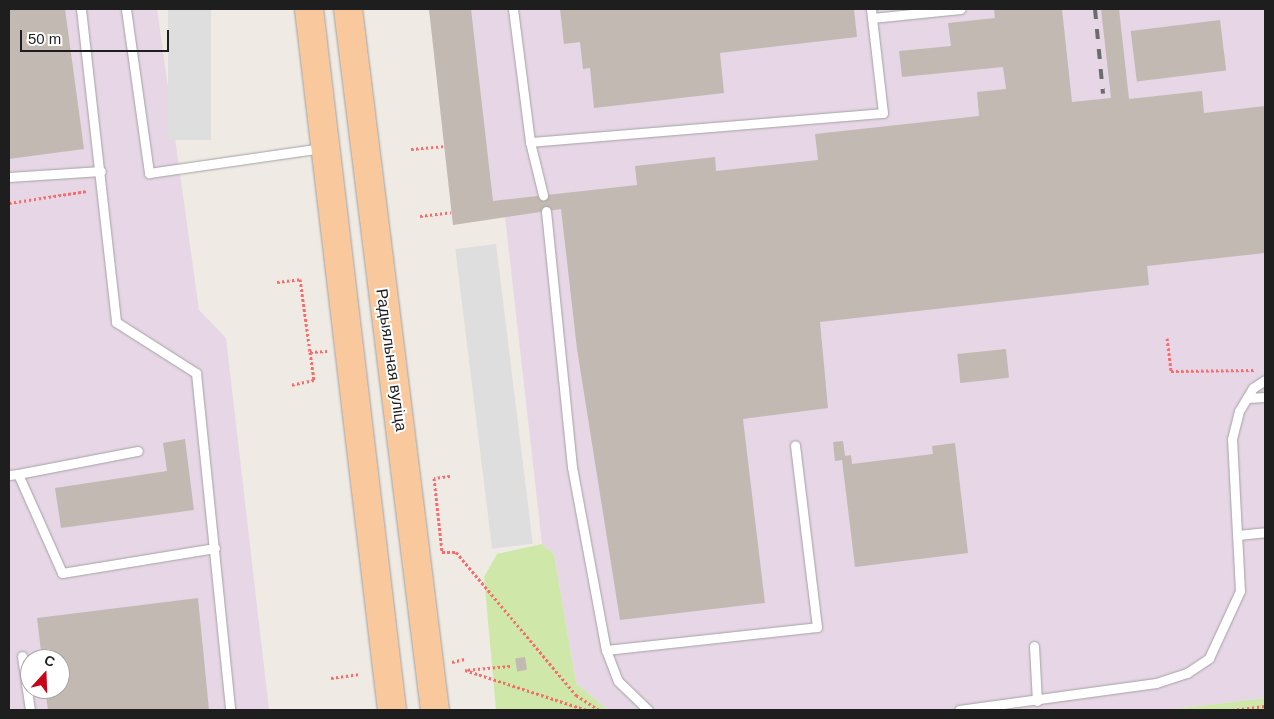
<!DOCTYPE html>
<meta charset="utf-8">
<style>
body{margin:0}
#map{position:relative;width:1274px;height:719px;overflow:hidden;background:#efeae4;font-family:Helvetica,sans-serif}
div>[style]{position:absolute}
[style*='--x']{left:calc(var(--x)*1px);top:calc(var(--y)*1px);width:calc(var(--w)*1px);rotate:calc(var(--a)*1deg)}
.industrial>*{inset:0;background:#e7d6e6}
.grass>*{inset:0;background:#cfe8aa}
.parking>*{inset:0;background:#dedede;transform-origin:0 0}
.building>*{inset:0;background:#c3b9b3;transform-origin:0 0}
.path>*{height:3px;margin-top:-1.5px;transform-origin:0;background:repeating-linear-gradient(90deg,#f76d6c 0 2.5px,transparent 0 5px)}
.roads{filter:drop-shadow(0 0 1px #a2a2a2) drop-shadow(0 0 1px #a2a2a2)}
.lane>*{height:9px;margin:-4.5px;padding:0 4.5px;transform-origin:4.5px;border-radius:4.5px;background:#fff}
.primary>*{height:28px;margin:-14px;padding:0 14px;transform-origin:14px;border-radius:14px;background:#fac89d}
.rail>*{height:4px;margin-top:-2px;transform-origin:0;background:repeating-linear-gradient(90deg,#6c6c6c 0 10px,transparent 0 20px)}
span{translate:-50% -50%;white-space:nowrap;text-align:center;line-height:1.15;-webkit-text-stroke:4px #fff;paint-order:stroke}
.street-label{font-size:16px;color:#1e1e1e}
.frame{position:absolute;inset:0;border:10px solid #1e1e1e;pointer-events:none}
.north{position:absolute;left:20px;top:649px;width:50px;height:50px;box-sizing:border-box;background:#fff;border:1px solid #a5a5a5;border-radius:50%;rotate:20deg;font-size:14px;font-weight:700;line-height:20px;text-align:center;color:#1e1e1e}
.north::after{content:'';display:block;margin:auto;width:18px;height:22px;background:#c70418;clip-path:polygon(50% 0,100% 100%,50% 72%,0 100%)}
.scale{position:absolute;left:20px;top:30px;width:149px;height:22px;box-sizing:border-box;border:2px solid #1e1e1e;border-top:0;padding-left:6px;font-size:15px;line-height:18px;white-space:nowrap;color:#1e1e1e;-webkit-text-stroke:4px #fff;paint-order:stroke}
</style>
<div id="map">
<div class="industrial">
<div style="clip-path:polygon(evenodd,9px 9px,157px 9px,199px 310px,226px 338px,269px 710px,9px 710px,9px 9px,30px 659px,60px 659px,60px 689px,30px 689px,30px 659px)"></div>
<div style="clip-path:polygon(429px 9px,1265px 9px,1265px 698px,1166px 710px,608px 710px,576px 683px,554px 554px,542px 544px,505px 216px,453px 225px)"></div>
</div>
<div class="grass">
<div style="clip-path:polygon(542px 544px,554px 554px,576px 683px,608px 710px,496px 710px,484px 577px,497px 554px)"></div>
<div style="clip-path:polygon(1265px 698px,1265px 710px,1166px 710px)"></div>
</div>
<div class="parking">
<div style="left:168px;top:9px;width:43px;height:131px"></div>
<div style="left:496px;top:244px;width:302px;height:41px;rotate:83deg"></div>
</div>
<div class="building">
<div style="clip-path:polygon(9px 9px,65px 9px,84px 149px,9px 159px)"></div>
<div style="clip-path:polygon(429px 9px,471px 9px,493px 201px,637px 185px,635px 166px,715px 157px,716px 171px,818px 160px,815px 134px,979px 116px,977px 92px,1006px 89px,1003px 67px,902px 77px,899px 51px,951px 46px,948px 23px,995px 18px,994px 9px,1062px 9px,1072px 102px,1111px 98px,1101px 9px,1119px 9px,1129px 99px,1202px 91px,1204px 113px,1265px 106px,1265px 253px,1147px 266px,1149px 285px,820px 322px,828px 408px,743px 419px,765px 603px,620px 620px,577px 349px,561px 209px,453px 225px)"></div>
<div style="clip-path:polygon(560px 9px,854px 9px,857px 37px,720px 53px,724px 93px,594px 108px,590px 68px,583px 69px,580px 42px,564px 44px)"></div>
<div style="left:1220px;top:20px;width:51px;height:90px;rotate:83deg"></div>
<div style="left:1006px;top:349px;width:29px;height:49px;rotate:84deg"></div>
<div style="clip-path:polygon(185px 439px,194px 510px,61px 528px,55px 488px,167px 471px,163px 443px)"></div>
<div style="clip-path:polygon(843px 441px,845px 456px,851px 455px,852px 464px,933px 454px,932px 446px,955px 443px,968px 553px,855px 567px,842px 460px,835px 461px,833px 442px)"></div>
<div style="clip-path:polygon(198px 598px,209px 710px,48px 710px,45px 689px,60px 689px,60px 659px,42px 659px,37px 618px)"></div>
<div style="left:525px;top:657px;width:13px;height:10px;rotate:81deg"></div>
</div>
<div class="path">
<div style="--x:411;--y:149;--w:33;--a:-5"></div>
<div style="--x:9;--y:203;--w:79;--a:-8.7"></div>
<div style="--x:420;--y:216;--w:31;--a:-7"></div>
<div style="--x:277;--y:282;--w:23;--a:-7"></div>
<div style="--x:300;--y:279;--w:74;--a:82.2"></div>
<div style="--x:310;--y:352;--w:28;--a:82"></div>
<div style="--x:314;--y:380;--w:24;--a:168"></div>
<div style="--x:1167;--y:338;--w:33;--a:83"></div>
<div style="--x:1171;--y:371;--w:83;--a:-0.7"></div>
<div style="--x:310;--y:352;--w:17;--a:-3"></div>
<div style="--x:450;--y:476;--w:16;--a:173"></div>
<div style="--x:434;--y:478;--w:74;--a:83.8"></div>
<div style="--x:442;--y:552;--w:14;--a:0"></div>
<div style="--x:456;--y:552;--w:187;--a:50"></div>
<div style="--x:576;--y:695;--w:27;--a:33"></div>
<div style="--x:452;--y:662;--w:13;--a:-13"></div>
<div style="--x:510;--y:666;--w:45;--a:174.9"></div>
<div style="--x:465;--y:670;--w:128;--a:18.2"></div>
<div style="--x:331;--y:678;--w:29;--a:-8"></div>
<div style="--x:1232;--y:710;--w:33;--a:-7"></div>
</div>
<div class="roads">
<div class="lane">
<div style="--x:81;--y:9;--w:315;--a:83.6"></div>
<div style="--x:116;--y:322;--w:95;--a:32.5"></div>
<div style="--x:196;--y:373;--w:339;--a:84.2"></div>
<div style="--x:126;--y:9;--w:166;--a:82"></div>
<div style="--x:149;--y:173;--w:175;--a:-8.2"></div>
<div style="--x:513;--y:9;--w:134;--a:82.7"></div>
<div style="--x:530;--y:142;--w:354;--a:-4.7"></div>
<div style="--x:883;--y:113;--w:105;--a:-96.6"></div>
<div style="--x:872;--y:18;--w:89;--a:-5.8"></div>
<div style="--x:530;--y:142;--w:55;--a:76.2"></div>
<div style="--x:9;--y:177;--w:92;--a:-3.7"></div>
<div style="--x:546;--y:211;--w:257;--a:84.2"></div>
<div style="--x:572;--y:467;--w:186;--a:79.5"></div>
<div style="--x:606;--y:650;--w:33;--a:69"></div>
<div style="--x:618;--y:681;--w:42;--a:44"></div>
<div style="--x:1247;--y:398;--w:18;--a:-3"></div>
<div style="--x:18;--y:474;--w:122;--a:-10.9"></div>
<div style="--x:9;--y:475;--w:9;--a:-6"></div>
<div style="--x:18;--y:474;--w:108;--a:66"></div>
<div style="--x:62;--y:573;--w:155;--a:-9.3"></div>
<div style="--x:1238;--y:535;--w:27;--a:-6"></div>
<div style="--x:1034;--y:646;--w:55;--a:86.9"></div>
<div style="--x:606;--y:650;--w:212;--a:-6.2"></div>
<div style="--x:817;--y:627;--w:183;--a:-96.9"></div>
<div style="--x:22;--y:656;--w:55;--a:81.6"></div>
<div style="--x:959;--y:710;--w:199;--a:-7.8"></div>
<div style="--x:1156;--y:683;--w:33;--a:-18"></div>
<div style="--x:1187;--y:673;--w:27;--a:-34"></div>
<div style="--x:1209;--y:658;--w:74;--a:-65.2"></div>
<div style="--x:1240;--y:591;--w:152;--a:-93"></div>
<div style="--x:1232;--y:439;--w:29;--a:-76"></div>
<div style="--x:1239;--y:411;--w:27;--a:-59"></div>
<div style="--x:1253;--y:388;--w:14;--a:-34"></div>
</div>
<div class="primary">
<div style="--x:309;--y:9;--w:706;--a:83.25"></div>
<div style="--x:348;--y:9;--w:706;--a:82.93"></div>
</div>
</div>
<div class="rail">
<div style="--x:1095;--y:9;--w:85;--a:84.6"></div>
</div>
<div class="street-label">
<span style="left:391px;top:360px;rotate:82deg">Радыяльная вуліца</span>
</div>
<div class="frame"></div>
<div class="north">С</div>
<div class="scale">50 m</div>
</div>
